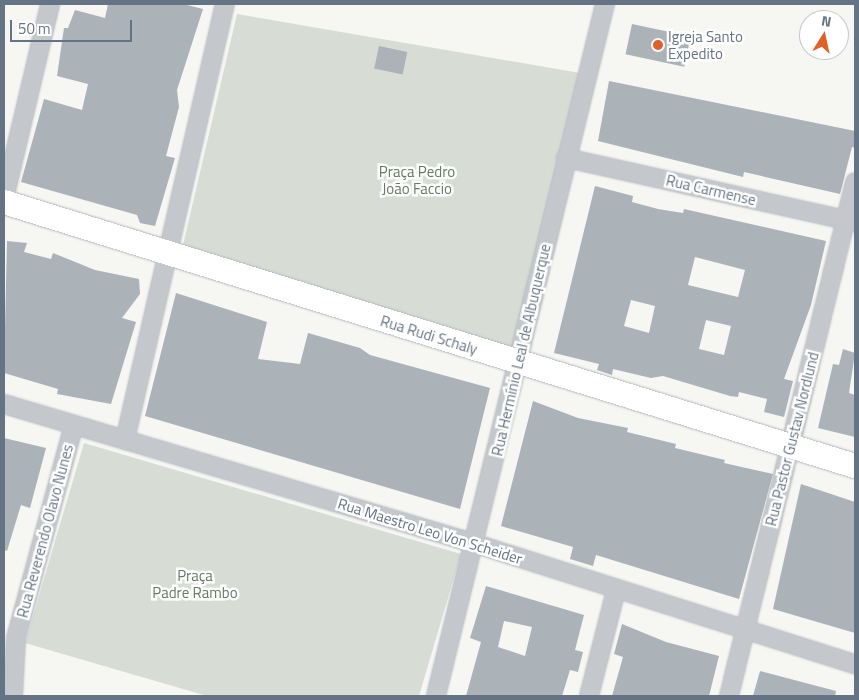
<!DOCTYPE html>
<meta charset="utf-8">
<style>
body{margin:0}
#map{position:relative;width:859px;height:700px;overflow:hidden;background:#f6f6f3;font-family:"Titillium Web",sans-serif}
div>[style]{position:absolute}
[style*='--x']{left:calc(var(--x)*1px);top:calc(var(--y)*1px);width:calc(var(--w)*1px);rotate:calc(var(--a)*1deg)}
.green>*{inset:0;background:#d7ddd4}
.building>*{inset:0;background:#abb2b8;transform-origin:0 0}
.roads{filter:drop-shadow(0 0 1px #b4b9be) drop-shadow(0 0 1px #b4b9be)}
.street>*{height:18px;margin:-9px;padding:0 9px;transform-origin:9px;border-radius:9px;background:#c4c7cb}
.secondary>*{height:24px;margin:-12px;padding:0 12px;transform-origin:12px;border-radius:12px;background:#fff}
.dots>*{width:14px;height:14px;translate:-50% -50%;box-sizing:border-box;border:2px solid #fff;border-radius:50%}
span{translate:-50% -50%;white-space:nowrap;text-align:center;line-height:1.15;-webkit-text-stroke:5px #fff;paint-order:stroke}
.poi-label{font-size:15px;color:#657484}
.left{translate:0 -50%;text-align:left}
.park-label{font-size:15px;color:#677b64}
.street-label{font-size:15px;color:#657484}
.frame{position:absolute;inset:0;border:5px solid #657484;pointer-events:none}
.north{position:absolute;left:799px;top:10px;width:50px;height:50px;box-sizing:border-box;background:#fff;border:1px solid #c1c7ce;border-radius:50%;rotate:10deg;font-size:14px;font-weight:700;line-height:20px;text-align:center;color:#657484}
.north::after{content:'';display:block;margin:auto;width:18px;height:22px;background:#e25f27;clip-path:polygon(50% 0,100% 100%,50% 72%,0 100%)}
.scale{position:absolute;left:10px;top:20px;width:122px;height:22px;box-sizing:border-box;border:2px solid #657484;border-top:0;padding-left:6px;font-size:15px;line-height:18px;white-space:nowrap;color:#657484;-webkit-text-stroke:4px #fff;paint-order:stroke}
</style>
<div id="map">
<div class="green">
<div style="clip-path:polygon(237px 14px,580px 73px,513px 348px,183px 245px)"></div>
<div style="clip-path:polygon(84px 443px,461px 554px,419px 696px,207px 696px,25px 643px)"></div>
</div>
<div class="building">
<div style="clip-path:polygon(108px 4px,183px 4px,203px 9px,177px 90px,179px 107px,166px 156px,175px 158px,155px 226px,140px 223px,137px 215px,21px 182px,44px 99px,82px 110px,88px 84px,57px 76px,64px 28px,68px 28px,75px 10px,105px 18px)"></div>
<div style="left:632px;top:24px;width:60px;height:31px;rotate:12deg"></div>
<div style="left:379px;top:46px;width:29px;height:23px;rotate:12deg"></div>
<div style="clip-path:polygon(609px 81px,855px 131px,855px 148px,852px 147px,840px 194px,744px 172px,743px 177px,598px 141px)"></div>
<div style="clip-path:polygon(evenodd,595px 186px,633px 196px,632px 202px,658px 209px,683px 213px,684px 209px,826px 241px,811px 305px,784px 379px,793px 381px,784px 417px,764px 412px,767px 399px,739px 392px,738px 397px,730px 396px,663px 376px,651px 378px,613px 369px,612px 375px,597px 370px,599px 364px,554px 353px,595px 186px,695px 257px,745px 270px,738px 297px,688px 285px,695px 257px,595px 186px,631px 300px,655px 306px,649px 333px,624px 326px,631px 300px,595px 186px,706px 320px,731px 326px,724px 355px,699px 349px,706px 320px)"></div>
<div style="clip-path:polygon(7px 241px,27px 243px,24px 252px,51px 259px,53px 253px,95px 270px,139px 279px,140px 294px,122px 318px,136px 322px,111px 404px,57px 394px,58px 389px,4px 373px)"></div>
<div style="clip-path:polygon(176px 293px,267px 322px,258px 359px,300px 364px,308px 333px,360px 348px,370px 355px,490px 388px,460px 509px,145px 416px)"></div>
<div style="clip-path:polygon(843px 349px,855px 353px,849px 393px,855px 395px,855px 437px,818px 428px,833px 364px,839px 365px)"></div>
<div style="clip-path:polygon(533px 401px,578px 418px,628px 428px,627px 432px,676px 444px,675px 448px,725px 460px,724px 463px,773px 474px,739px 599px,596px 555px,593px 566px,570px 559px,573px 547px,501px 526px)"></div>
<div style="clip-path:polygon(4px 438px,46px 448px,30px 508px,21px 505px,7px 551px,4px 550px)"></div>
<div style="clip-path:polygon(801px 484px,855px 502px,855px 633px,773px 609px)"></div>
<div style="clip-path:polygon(evenodd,486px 586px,584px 615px,575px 650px,583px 652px,578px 672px,570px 670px,562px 696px,466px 696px,481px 642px,470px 638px,486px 586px,504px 621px,532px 627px,525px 656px,498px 647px,504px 621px)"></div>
<div style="clip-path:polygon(622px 624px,666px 642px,719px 656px,709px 696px,612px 696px,623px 657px,614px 654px)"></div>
<div style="clip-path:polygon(760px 671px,836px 691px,835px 696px,753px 696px)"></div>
</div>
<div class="roads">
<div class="street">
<div style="--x:566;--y:158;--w:296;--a:12.5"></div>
<div style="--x:4;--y:199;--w:200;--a:-76.7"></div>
<div style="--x:4;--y:404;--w:492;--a:16.5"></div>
<div style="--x:476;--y:544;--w:398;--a:17.6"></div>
<div style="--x:125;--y:440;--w:447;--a:-77.1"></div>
<div style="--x:13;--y:696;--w:58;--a:-87"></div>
<div style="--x:16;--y:638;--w:221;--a:-74.8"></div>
<div style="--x:436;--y:696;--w:712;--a:-76.28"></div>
<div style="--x:589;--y:696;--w:109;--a:-75.7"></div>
<div style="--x:729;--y:696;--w:529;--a:-76.23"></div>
</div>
<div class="secondary">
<div style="--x:4;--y:202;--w:891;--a:17.24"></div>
</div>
</div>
<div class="dots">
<div style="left:658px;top:45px;background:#e25f27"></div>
</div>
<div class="poi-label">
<span class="left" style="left:668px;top:45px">Igreja Santo<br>Expedito</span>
</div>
<div class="park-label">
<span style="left:417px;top:180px">Praça Pedro<br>João Faccio</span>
<span style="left:195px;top:584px">Praça<br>Padre Rambo</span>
</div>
<div class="street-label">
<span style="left:711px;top:190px;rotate:13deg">Rua Carmense</span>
<span style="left:429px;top:335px;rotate:17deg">Rua Rudi Schaly</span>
<span style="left:521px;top:350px;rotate:-77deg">Rua Hermínio Leal de Albuquerque</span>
<span style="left:792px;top:439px;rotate:-76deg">Rua Pastor Gustav Nordlund</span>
<span style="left:45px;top:531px;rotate:-75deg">Rua Reverendo Olavo Nunes</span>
<span style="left:430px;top:531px;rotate:17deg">Rua Maestro Leo Von Scheider</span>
</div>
<div class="frame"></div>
<div class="north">N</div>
<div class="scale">50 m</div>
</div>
